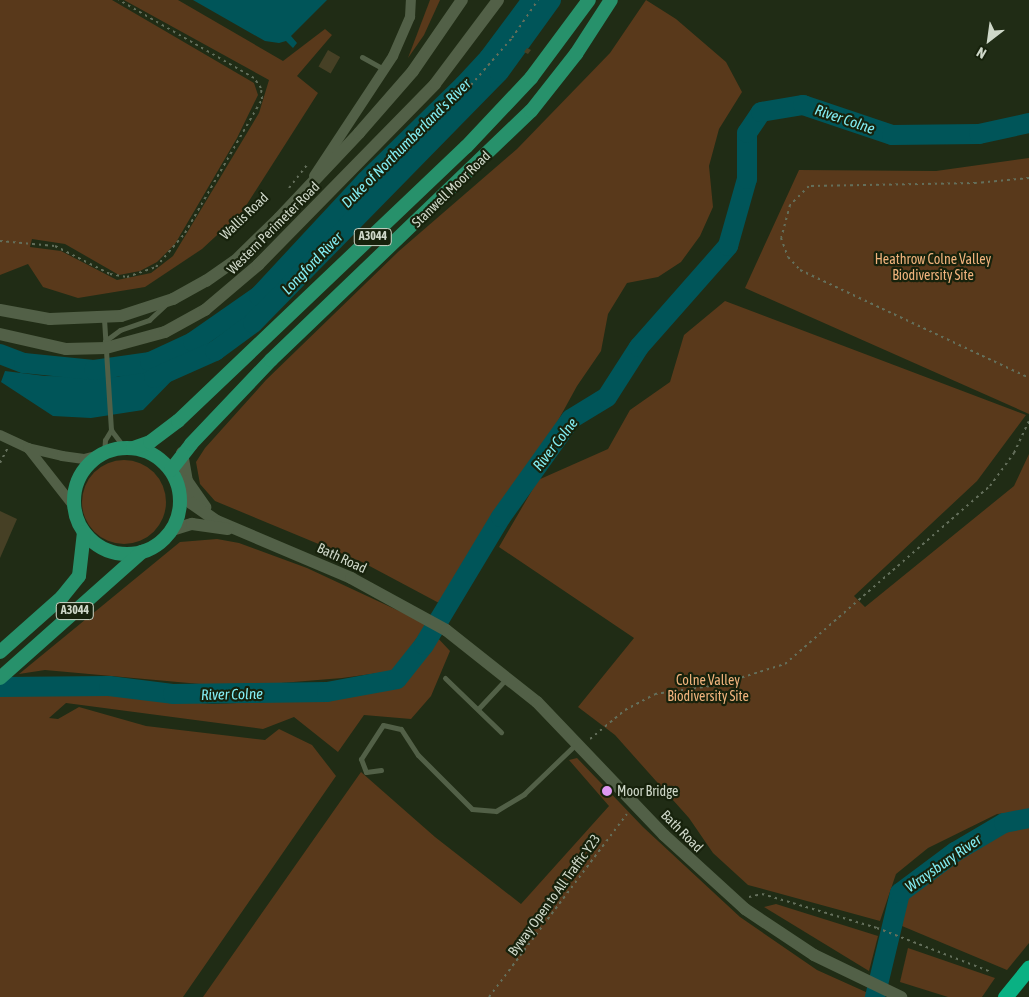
<!DOCTYPE html>
<style>
body{margin:0}
#map{position:relative;width:1029px;height:997px;overflow:hidden;background:#202c15;font-family:"Asap Condensed",sans-serif}
div>[style]{position:absolute}
[style*='--x']{left:calc(var(--x)*1px);top:calc(var(--y)*1px);width:calc(var(--w)*1px);rotate:calc(var(--a)*1deg)}
.green>*{inset:0;background:#59391b}
.round{border-radius:50%}
.water>*{inset:0;background:#005559}
.river>*{height:20px;margin:-10px;padding:0 10px;transform-origin:10px;border-radius:10px;background:#005559}
.building>*{inset:0;background:#464025;transform-origin:0 0}
.path>*{height:2px;margin-top:-1px;transform-origin:0;background:repeating-linear-gradient(90deg,#646f5b 0 2.5px,transparent 0 6.5px)}
.service>*{height:5px;margin:-2.5px;padding:0 2.5px;transform-origin:2.5px;border-radius:2.5px;background:#526047}
.minor>*{height:10px;margin:-5px;padding:0 5px;transform-origin:5px;border-radius:5px;background:#526047}
.tertiary>*{height:12px;margin:-6px;padding:0 6px;transform-origin:6px;border-radius:6px;background:#526047}
.primary>*{height:14px;margin:-7px;padding:0 7px;transform-origin:7px;border-radius:7px;background:#27916b}
.primary>.ring{margin:-7px;padding:0;box-sizing:content-box;background:none;border:14px solid #27916b;border-radius:50%}
.motorway>*{height:15px;margin:-7.5px;padding:0 7.5px;transform-origin:7.5px;border-radius:7.5px;background:#0ab183}
.dots>*{width:14px;height:14px;translate:-50% -50%;box-sizing:border-box;border:2px solid #17220c;border-radius:50%}
span{translate:-50% -50%;white-space:nowrap;text-align:center;line-height:1.15;-webkit-text-stroke:4.5px #17220c;paint-order:stroke}
.shield-label span{padding:1px 4px;background:#17220c;border:1px solid;border-radius:4px;-webkit-text-stroke-width:0}
.shield-label{font-size:12px;color:#cfd8c9;font-weight:700}
.street-label{font-size:14px;color:#cfd8c9}
.park-label{font-size:14px;color:#f0b37d}
.poi-label{font-size:14px;color:#cfd8c9}
.left{translate:0 -50%;text-align:left}
.water-label{font-size:15px;color:#83eef4;font-style:italic}
.north{position:absolute;left:964px;top:15px;width:50px;height:50px;-webkit-text-stroke:4px #17220c;paint-order:stroke;rotate:210deg;font-size:14px;font-weight:700;line-height:20px;text-align:center;color:#cfd8c9}
.north::after{content:'';display:block;margin:auto;width:18px;height:22px;background:#cfd8c9;clip-path:polygon(50% 0,100% 100%,50% 72%,0 100%)}
</style>
<div id="map">
<div class="green">
<div style="clip-path:polygon(0 0,112px 0,254px 83px,258px 95px,237px 138px,175px 244px,157px 262px,140px 271px,119px 275px,65px 244px,32px 239px,30px 247px,61px 251px,117px 280px,151px 273px,173px 256px,259px 113px,269px 80px,124px 0,178px 0,283px 61px,325px 29px,332px 35px,297px 76px,318px 93px,242px 212px,202px 249px,145px 287px,78px 298px,43px 287px,28px 264px,0 275px)"></div>
<div style="clip-path:polygon(430px 0,440px 0,424px 35px,408px 58px)"></div>
<div style="clip-path:polygon(646px 0,676px 19px,726px 62px,742px 92px,719px 129px,709px 166px,713px 207px,700px 236px,681px 262px,658px 277px,627px 283px,608px 314px,601px 351px,577px 386px,543px 448px,539px 448px,542px 451px,494px 513px,439px 603px,362px 562px,215px 501px,200px 484px,196px 462px,205px 448px,266px 380px,399px 251px,517px 149px,610px 53px)"></div>
<div style="clip-path:polygon(1029px 158px,1029px 414px,745px 288px,799px 170px,936px 171px)"></div>
<div style="clip-path:polygon(725px 301px,1026px 415px,977px 481px,854px 596px,865px 607px,1014px 486px,1029px 454px,1029px 811px,997px 814px,928px 848px,896px 874px,880px 921px,748px 885px,713px 853px,689px 818px,615px 735px,578px 707px,634px 638px,499px 547px,538px 480px,608px 449px,630px 410px,670px 382px,684px 335px)"></div>
<div class="round" style="left:82px;top:460px;width:84px;height:84px"></div>
<div style="clip-path:polygon(217px 539px,239px 543px,307px 568px,427px 624px,393px 671px,342px 678px,269px 684px,200px 684px,45px 670px,19px 674px,180px 542px)"></div>
<div style="clip-path:polygon(435px 635px,450px 651px,431px 696px,411px 719px,364px 715px,338px 752px,294px 717px,263px 729px,66px 703px,49px 718px,58px 719px,79px 707px,146px 726px,265px 740px,279px 729px,312px 745px,336px 776px,183px 997px,0 997px,0 692px,7px 686px,212px 704px,293px 701px,374px 692px,403px 686px)"></div>
<div style="clip-path:polygon(577px 758px,643px 827px,740px 917px,817px 970px,877px 997px,203px 997px,361px 772px,435px 837px,521px 904px,609px 806px,569px 760px)"></div>
<div style="clip-path:polygon(1029px 824px,1029px 943px,1007px 970px,902px 926px,907px 897px,948px 861px,1007px 827px)"></div>
<div style="clip-path:polygon(776px 904px,878px 936px,869px 971px,764px 907px)"></div>
<div style="clip-path:polygon(908px 948px,995px 978px,982px 997px,948px 997px,900px 982px)"></div>
</div>
<div class="water">
<div style="clip-path:polygon(193px 0,327px 0,291px 36px,297px 43px,293px 48px,286px 41px,279px 43px,265px 41px)"></div>
<div style="clip-path:polygon(175px 361px,181px 371px,143px 410px,91px 418px,53px 416px,1px 382px,5px 371px,45px 376px,117px 377px)"></div>
</div>
<div class="river">
<div style="--x:0;--y:354;--w:26;--a:21"></div>
<div style="--x:24;--y:363;--w:70;--a:5.7"></div>
<div style="--x:94;--y:370;--w:57;--a:-8.1"></div>
<div style="--x:150;--y:362;--w:47;--a:-24.9"></div>
<div style="--x:193;--y:342;--w:80;--a:-34.9"></div>
<div style="--x:259;--y:296;--w:157;--a:-47.1"></div>
<div style="--x:366;--y:181;--w:137;--a:-44.4"></div>
<div style="--x:464;--y:85;--w:37;--a:-47"></div>
<div style="--x:489;--y:58;--w:72;--a:-53.4"></div>
<div style="--x:154;--y:378;--w:67;--a:-23.9"></div>
<div style="--x:215;--y:351;--w:47;--a:-36.4"></div>
<div style="--x:253;--y:323;--w:351;--a:-45.6"></div>
<div style="--x:499;--y:72;--w:89;--a:-54.2"></div>
<div style="--x:0;--y:687;--w:109;--a:-0.5"></div>
<div style="--x:109;--y:686;--w:64;--a:7.1"></div>
<div style="--x:173;--y:694;--w:75;--a:-0.8"></div>
<div style="--x:248;--y:693;--w:79;--a:-0.7"></div>
<div style="--x:327;--y:692;--w:71;--a:-10.5"></div>
<div style="--x:397;--y:679;--w:43;--a:-51.5"></div>
<div style="--x:424;--y:645;--w:149;--a:-59"></div>
<div style="--x:501;--y:517;--w:120;--a:-54.5"></div>
<div style="--x:571;--y:419;--w:42;--a:-31.4"></div>
<div style="--x:607;--y:397;--w:59;--a:-57.4"></div>
<div style="--x:639;--y:347;--w:135;--a:-48.6"></div>
<div style="--x:728;--y:246;--w:70;--a:-74.2"></div>
<div style="--x:747;--y:179;--w:46;--a:-90"></div>
<div style="--x:747;--y:133;--w:25;--a:-56"></div>
<div style="--x:761;--y:112;--w:43;--a:-9.5"></div>
<div style="--x:803;--y:105;--w:94;--a:18.6"></div>
<div style="--x:892;--y:135;--w:87;--a:-0.7"></div>
<div style="--x:979;--y:134;--w:51;--a:-12.4"></div>
<div style="--x:875;--y:997;--w:107;--a:-76.5"></div>
<div style="--x:900;--y:893;--w:69;--a:-36.7"></div>
<div style="--x:955;--y:852;--w:57;--a:-30.6"></div>
<div style="--x:1004;--y:823;--w:25;--a:-11"></div>
</div>
<div class="building">
<div style="clip-path:polygon(527px 48px,531px 50px,528px 54px,524px 52px)"></div>
<div style="left:328px;top:50px;width:14px;height:19px;rotate:30deg"></div>
<div style="clip-path:polygon(0 511px,17px 519px,0 558px)"></div>
</div>
<div class="path">
<div style="--x:408;--y:150;--w:91;--a:-45.9"></div>
<div style="--x:471;--y:85;--w:62;--a:-48.9"></div>
<div style="--x:512;--y:38;--w:46;--a:-55.6"></div>
<div style="--x:1029;--y:178;--w:53;--a:174.6"></div>
<div style="--x:976;--y:183;--w:167;--a:179"></div>
<div style="--x:809;--y:186;--w:27;--a:135"></div>
<div style="--x:790;--y:205;--w:34;--a:105"></div>
<div style="--x:781;--y:238;--w:20;--a:70"></div>
<div style="--x:788;--y:257;--w:18;--a:47"></div>
<div style="--x:800;--y:270;--w:253;--a:25.2"></div>
<div style="--x:289;--y:188;--w:31;--a:-52"></div>
<div style="--x:0;--y:241;--w:55;--a:5.2"></div>
<div style="--x:55;--y:246;--w:62;--a:27"></div>
<div style="--x:110;--y:274;--w:17;--a:10"></div>
<div style="--x:127;--y:277;--w:31;--a:-19"></div>
<div style="--x:156;--y:267;--w:45;--a:-49.5"></div>
<div style="--x:185;--y:233;--w:155;--a:-60.1"></div>
<div style="--x:262;--y:99;--w:11;--a:-95"></div>
<div style="--x:261;--y:88;--w:12;--a:-125"></div>
<div style="--x:254;--y:78;--w:156;--a:-150"></div>
<div style="--x:0;--y:463;--w:16;--a:-63"></div>
<div style="--x:590;--y:739;--w:45;--a:-39.6"></div>
<div style="--x:625;--y:710;--w:34;--a:-28"></div>
<div style="--x:655;--y:694;--w:63;--a:-8.3"></div>
<div style="--x:717;--y:685;--w:71;--a:-17.2"></div>
<div style="--x:785;--y:664;--w:271;--a:-41"></div>
<div style="--x:990;--y:486;--w:41;--a:-54"></div>
<div style="--x:1014;--y:453;--w:35;--a:-65"></div>
<div style="--x:749;--y:897;--w:13;--a:-13"></div>
<div style="--x:762;--y:894;--w:120;--a:16.5"></div>
<div style="--x:877;--y:928;--w:122;--a:21.1"></div>
<div style="--x:489;--y:997;--w:229;--a:-53"></div>
</div>
<div class="service">
<div style="--x:362;--y:57;--w:26;--a:29"></div>
<div style="--x:105;--y:341;--w:19;--a:-36"></div>
<div style="--x:120;--y:330;--w:31;--a:-19"></div>
<div style="--x:149;--y:320;--w:22;--a:-43"></div>
<div style="--x:111;--y:430;--w:21;--a:53"></div>
<div style="--x:104;--y:454;--w:14;--a:-86"></div>
<div style="--x:105;--y:440;--w:12;--a:-59"></div>
<div style="--x:111;--y:430;--w:112;--a:-93.6"></div>
<div style="--x:445;--y:678;--w:78;--a:44"></div>
<div style="--x:478;--y:709;--w:42;--a:-46.9"></div>
<div style="--x:381;--y:770;--w:15;--a:172"></div>
<div style="--x:366;--y:772;--w:14;--a:-111"></div>
<div style="--x:361;--y:759;--w:40;--a:-57.1"></div>
<div style="--x:383;--y:725;--w:18;--a:13"></div>
<div style="--x:401;--y:729;--w:31;--a:57"></div>
<div style="--x:418;--y:755;--w:76;--a:45"></div>
<div style="--x:472;--y:809;--w:24;--a:5"></div>
<div style="--x:496;--y:811;--w:33;--a:-31"></div>
<div style="--x:524;--y:794;--w:72;--a:-43.9"></div>
</div>
<div class="minor">
<div style="--x:314;--y:176;--w:144;--a:-56.6"></div>
<div style="--x:393;--y:56;--w:43;--a:-66.4"></div>
<div style="--x:410;--y:17;--w:17;--a:-87"></div>
<div style="--x:0;--y:435;--w:31;--a:25"></div>
<div style="--x:28;--y:448;--w:35;--a:13"></div>
<div style="--x:62;--y:456;--w:22;--a:8"></div>
<div style="--x:84;--y:459;--w:16;--a:-14"></div>
<div style="--x:28;--y:448;--w:71;--a:51.8"></div>
</div>
<div class="tertiary">
<div style="--x:0;--y:310;--w:51;--a:10.2"></div>
<div style="--x:50;--y:319;--w:71;--a:-2.4"></div>
<div style="--x:121;--y:316;--w:55;--a:-18.1"></div>
<div style="--x:173;--y:299;--w:38;--a:-29"></div>
<div style="--x:206;--y:281;--w:35;--a:-35"></div>
<div style="--x:235;--y:261;--w:62;--a:-44.3"></div>
<div style="--x:279;--y:218;--w:117;--a:-46.7"></div>
<div style="--x:359;--y:133;--w:82;--a:-48.9"></div>
<div style="--x:413;--y:71;--w:86;--a:-55.4"></div>
<div style="--x:0;--y:334;--w:68;--a:12.8"></div>
<div style="--x:66;--y:349;--w:40;--a:-1.4"></div>
<div style="--x:106;--y:348;--w:61;--a:-15.2"></div>
<div style="--x:165;--y:332;--w:46;--a:-28.8"></div>
<div style="--x:205;--y:310;--w:70;--a:-40.3"></div>
<div style="--x:258;--y:265;--w:253;--a:-45.6"></div>
<div style="--x:435;--y:84;--w:105;--a:-53.1"></div>
<div style="--x:182;--y:453;--w:28;--a:80"></div>
<div style="--x:187;--y:481;--w:32;--a:55"></div>
<div style="--x:179;--y:488;--w:19;--a:51"></div>
<div style="--x:191;--y:503;--w:32;--a:35"></div>
<div style="--x:217;--y:521;--w:146;--a:23"></div>
<div style="--x:351;--y:578;--w:108;--a:28.7"></div>
<div style="--x:446;--y:630;--w:116;--a:38.4"></div>
<div style="--x:537;--y:702;--w:184;--a:46.3"></div>
<div style="--x:664;--y:835;--w:110;--a:42.4"></div>
<div style="--x:745;--y:909;--w:83;--a:33.7"></div>
<div style="--x:814;--y:955;--w:97;--a:25.8"></div>
<div style="--x:172;--y:530;--w:21;--a:-17"></div>
<div style="--x:192;--y:524;--w:36;--a:8"></div>
</div>
<div class="primary">
<div class="ring" style="left:74px;top:448px;width:92px;height:92px"></div>
<div style="--x:133;--y:448;--w:18;--a:-19"></div>
<div style="--x:150;--y:442;--w:35;--a:-37"></div>
<div style="--x:178;--y:421;--w:398;--a:-43.6"></div>
<div style="--x:466;--y:147;--w:95;--a:-46.7"></div>
<div style="--x:531;--y:78;--w:97;--a:-53.4"></div>
<div style="--x:171;--y:470;--w:33;--a:-52"></div>
<div style="--x:191;--y:444;--w:116;--a:-46.4"></div>
<div style="--x:271;--y:360;--w:360;--a:-43.8"></div>
<div style="--x:531;--y:111;--w:73;--a:-51.7"></div>
<div style="--x:576;--y:54;--w:64;--a:-57.1"></div>
<div style="--x:0;--y:652;--w:83;--a:-41.6"></div>
<div style="--x:62;--y:597;--w:27;--a:-51"></div>
<div style="--x:79;--y:576;--w:44;--a:-83.5"></div>
<div style="--x:0;--y:678;--w:190;--a:-41.6"></div>
</div>
<div class="motorway">
<div style="--x:1005;--y:997;--w:38;--a:-51"></div>
</div>
<div class="dots">
<div style="left:607px;top:791px;background:#df98f2"></div>
</div>
<div class="shield-label">
<span style="left:373px;top:237px">A3044</span>
<span style="left:75px;top:611px">A3044</span>
</div>
<div class="street-label">
<span style="left:451px;top:189px;rotate:-44deg">Stanwell Moor Road</span>
<span style="left:244px;top:216px;rotate:-44deg">Wallis Road</span>
<span style="left:273px;top:228px;rotate:-45deg">Western Perimeter Road</span>
<span style="left:342px;top:558px;rotate:25deg">Bath Road</span>
<span style="left:682px;top:831px;rotate:45deg">Bath Road</span>
<span style="left:554px;top:895px;rotate:-54deg">Byway Open to All Traffic Y23</span>
</div>
<div class="park-label">
<span style="left:933px;top:267px">Heathrow Colne Valley<br>Biodiversity Site</span>
<span style="left:708px;top:688px">Colne Valley<br>Biodiversity Site</span>
</div>
<div class="poi-label">
<span class="left" style="left:617px;top:791px">Moor Bridge</span>
</div>
<div class="water-label">
<span style="left:845px;top:119px;rotate:19deg">River Colne</span>
<span style="left:406px;top:143px;rotate:-45deg">Duke of Northumberland's River</span>
<span style="left:312px;top:263px;rotate:-46deg">Longford River</span>
<span style="left:555px;top:444px;rotate:-52deg">River Colne</span>
<span style="left:232px;top:694px;rotate:-1deg">River Colne</span>
<span style="left:943px;top:863px;rotate:-35deg">Wraysbury River</span>
</div>
<div class="north">N</div>
</div>
